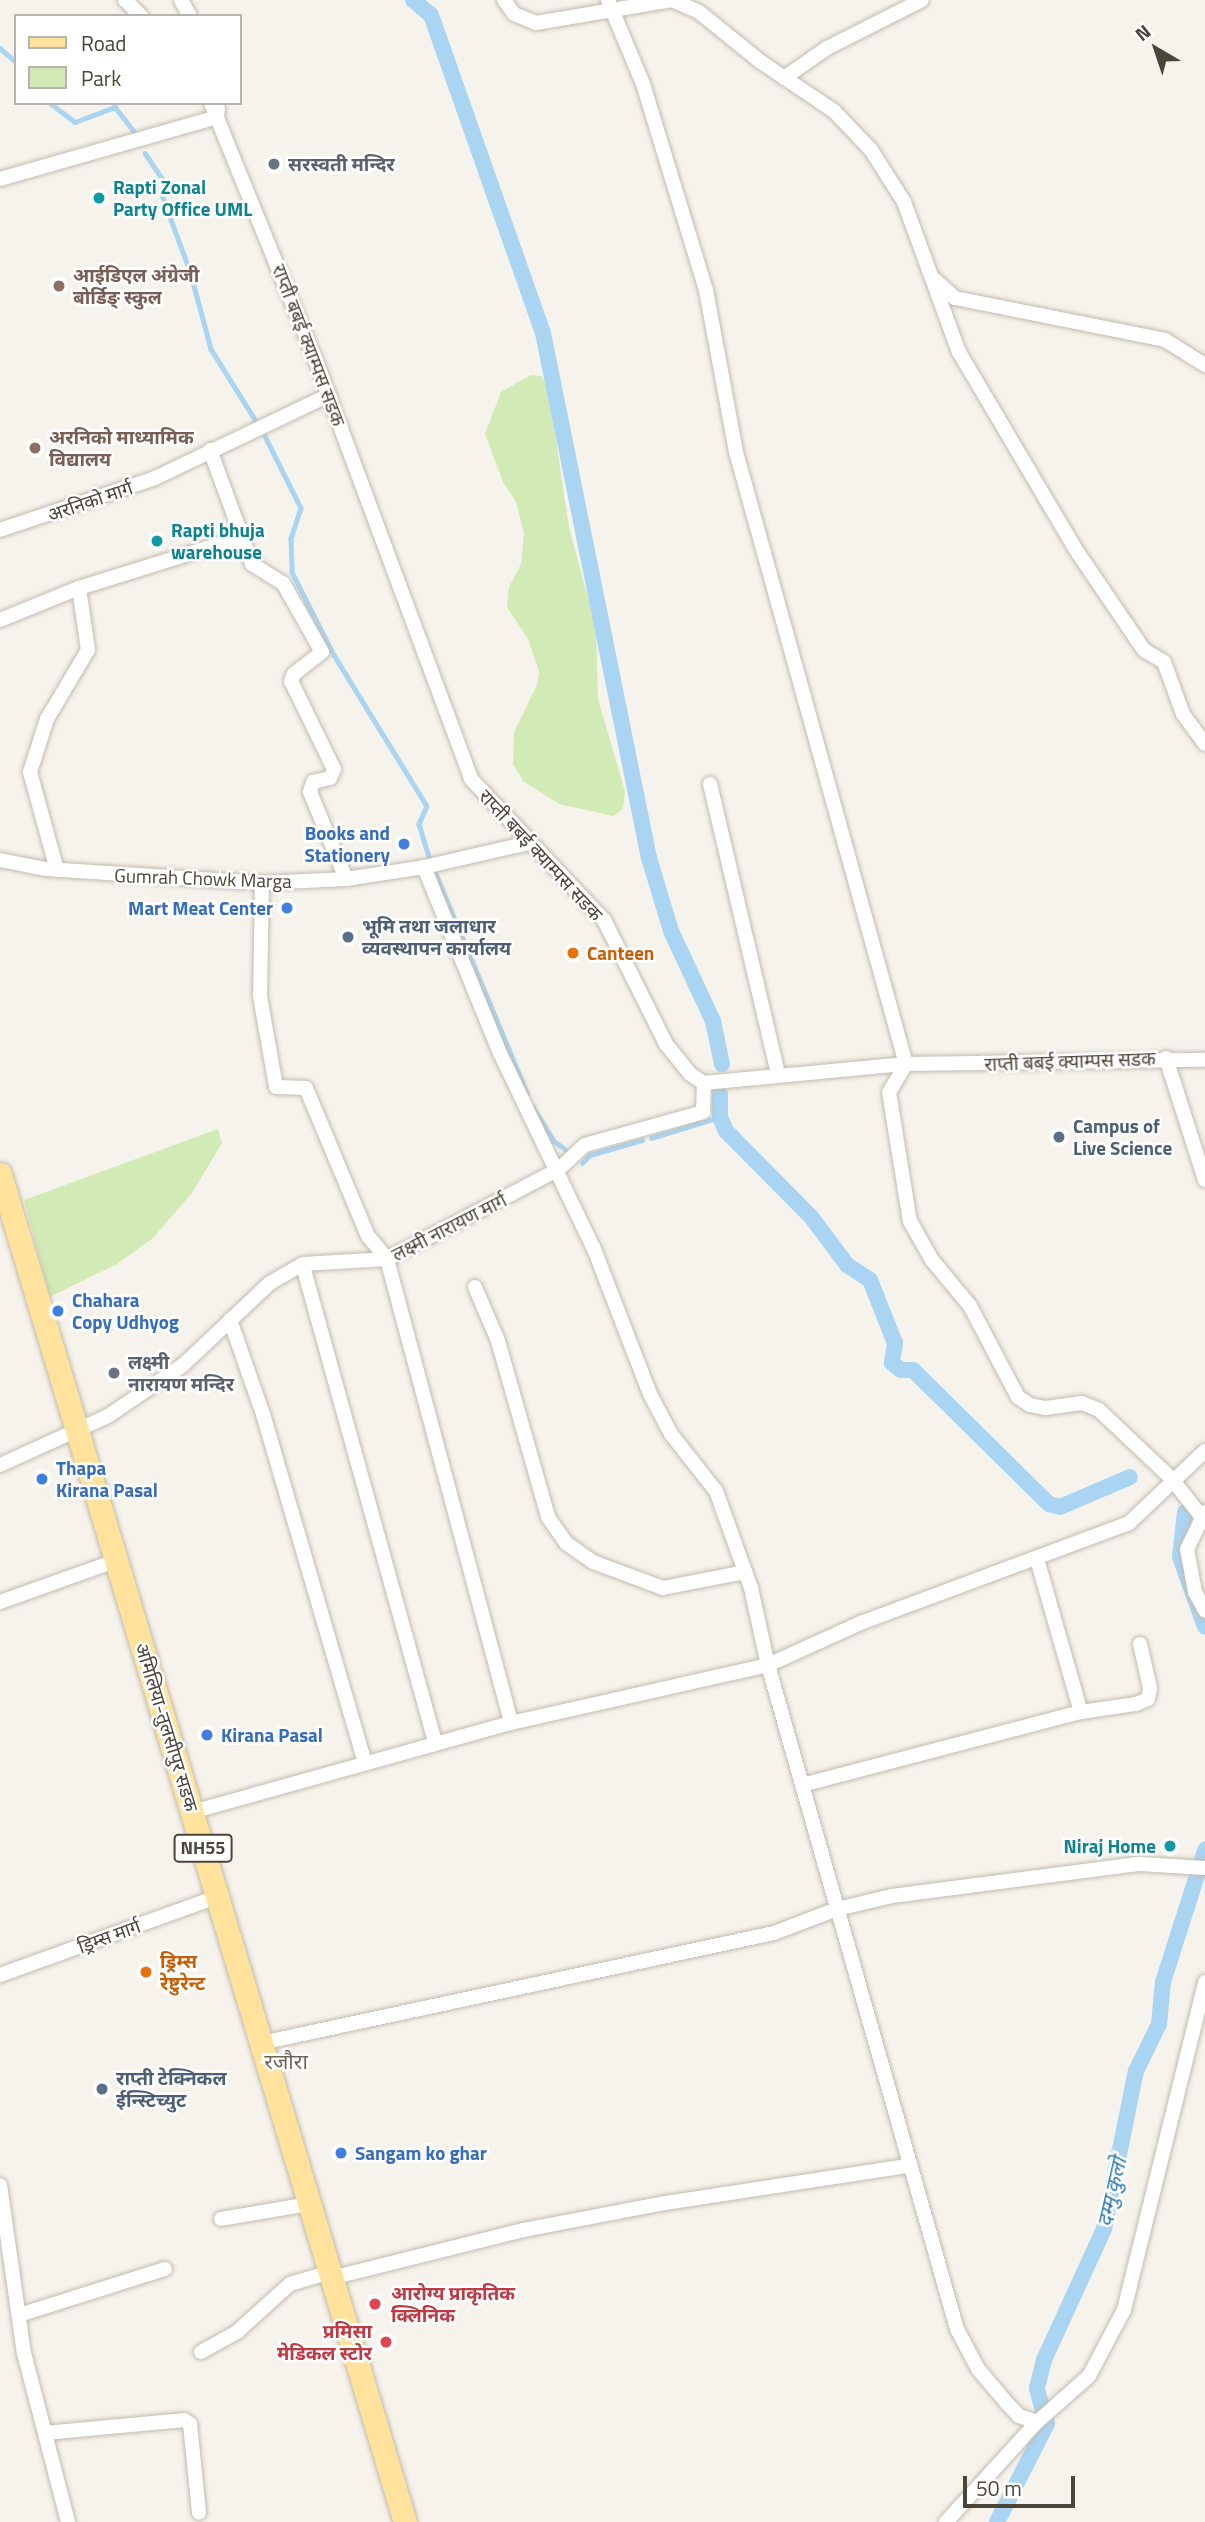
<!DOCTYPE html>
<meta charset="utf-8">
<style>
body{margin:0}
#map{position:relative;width:1205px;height:2522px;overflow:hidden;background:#f6f3ec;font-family:"Titillium Web","Noto Sans Devanagari",sans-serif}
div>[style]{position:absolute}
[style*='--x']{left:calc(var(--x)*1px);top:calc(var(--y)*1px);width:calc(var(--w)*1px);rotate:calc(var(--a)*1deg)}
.green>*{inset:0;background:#d2eab5}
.stream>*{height:4.5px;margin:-2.25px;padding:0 2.25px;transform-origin:2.25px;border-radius:2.25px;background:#a9d4f2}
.canal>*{height:16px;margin:-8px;padding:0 8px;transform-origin:8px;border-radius:8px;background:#a9d4f2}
.roads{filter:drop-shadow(0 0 2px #c2bbae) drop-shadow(0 0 2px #c2bbae)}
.minor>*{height:14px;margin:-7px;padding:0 7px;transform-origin:7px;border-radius:7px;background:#fff}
.primary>*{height:23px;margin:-11.5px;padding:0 11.5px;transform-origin:11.5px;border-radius:11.5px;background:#ffe39c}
.dots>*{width:19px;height:19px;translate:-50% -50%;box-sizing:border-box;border:4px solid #fff;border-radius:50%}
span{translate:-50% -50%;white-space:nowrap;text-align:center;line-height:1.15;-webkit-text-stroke:5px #fff;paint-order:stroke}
.shield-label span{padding:2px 5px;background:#fff;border:2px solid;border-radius:5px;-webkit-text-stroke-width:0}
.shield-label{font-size:18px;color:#4b4439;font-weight:700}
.worship-label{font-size:19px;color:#5b616d;font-weight:700}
.left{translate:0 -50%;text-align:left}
.culture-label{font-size:19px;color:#0d838f;font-weight:700}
.right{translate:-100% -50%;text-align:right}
.education-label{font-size:19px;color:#785e54;font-weight:700}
.street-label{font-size:19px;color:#4b4439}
.shop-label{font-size:19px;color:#366cbe;font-weight:700}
.service-label{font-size:19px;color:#4e5e75;font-weight:700}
.food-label{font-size:19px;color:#c56008;font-weight:700}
.health-label{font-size:19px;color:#be3a42;font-weight:700}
.neighbourhood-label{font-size:21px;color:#6e6250}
.water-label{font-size:21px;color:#2e7ab2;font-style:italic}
.legend{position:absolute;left:14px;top:14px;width:228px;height:91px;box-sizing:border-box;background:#fff;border:2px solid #b7b4b0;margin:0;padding:9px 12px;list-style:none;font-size:21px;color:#4b4439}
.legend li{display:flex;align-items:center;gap:14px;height:35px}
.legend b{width:35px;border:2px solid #b7b4b0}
.north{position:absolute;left:1121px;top:14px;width:70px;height:70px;-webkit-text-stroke:5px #fff;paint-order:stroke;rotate:321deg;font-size:19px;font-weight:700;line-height:28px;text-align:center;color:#4b4439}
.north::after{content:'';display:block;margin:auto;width:24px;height:32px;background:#4b4439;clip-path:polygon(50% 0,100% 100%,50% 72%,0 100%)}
.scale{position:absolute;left:963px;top:2476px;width:112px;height:32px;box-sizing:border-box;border:4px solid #4b4439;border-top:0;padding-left:9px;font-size:21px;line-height:24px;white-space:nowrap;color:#4b4439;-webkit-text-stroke:5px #fff;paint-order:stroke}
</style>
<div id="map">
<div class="green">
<div style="clip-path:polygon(531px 375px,542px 376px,548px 387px,569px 527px,596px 628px,598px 699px,625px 791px,623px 809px,613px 816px,559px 804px,523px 781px,513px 764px,514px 732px,537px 685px,539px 671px,528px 639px,507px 607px,509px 587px,521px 564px,524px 534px,516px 502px,503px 482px,485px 434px,501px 392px)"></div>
<div style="clip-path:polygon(218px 1129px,222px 1143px,192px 1193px,153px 1238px,117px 1264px,50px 1297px,24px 1200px)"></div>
</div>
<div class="stream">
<div style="--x:0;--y:48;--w:21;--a:41"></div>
<div style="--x:50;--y:103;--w:31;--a:37"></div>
<div style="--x:75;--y:122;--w:43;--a:-20.6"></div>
<div style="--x:115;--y:107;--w:33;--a:52"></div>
<div style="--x:145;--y:153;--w:37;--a:56"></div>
<div style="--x:166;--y:184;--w:12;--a:110"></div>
<div style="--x:162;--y:195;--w:81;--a:69.8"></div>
<div style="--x:190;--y:271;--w:81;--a:74.9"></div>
<div style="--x:211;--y:349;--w:85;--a:58"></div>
<div style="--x:265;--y:436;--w:80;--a:63.4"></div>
<div style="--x:301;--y:508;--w:32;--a:108"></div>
<div style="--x:291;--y:538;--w:34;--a:88"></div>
<div style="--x:292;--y:572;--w:93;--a:63.2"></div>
<div style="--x:334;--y:655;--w:177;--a:58.4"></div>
<div style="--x:427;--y:806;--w:20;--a:114"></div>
<div style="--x:419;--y:824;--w:37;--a:73"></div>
<div style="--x:436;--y:874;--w:237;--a:67.4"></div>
<div style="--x:533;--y:1107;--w:40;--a:58"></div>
<div style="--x:554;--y:1141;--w:14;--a:36"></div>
<div style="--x:651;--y:1138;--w:72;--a:-16.9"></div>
<div style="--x:582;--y:1163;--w:11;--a:-45"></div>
<div style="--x:590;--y:1155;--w:54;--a:-16.1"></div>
</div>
<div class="canal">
<div style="--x:413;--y:0;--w:23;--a:40"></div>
<div style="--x:431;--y:15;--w:337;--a:70.6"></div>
<div style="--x:543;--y:333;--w:536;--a:78.59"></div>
<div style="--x:649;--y:858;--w:76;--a:73.2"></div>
<div style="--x:671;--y:931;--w:99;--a:65"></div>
<div style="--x:713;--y:1021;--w:44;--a:78.2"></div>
<div style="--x:720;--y:1094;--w:23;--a:90"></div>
<div style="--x:720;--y:1117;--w:15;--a:67"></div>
<div style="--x:726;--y:1131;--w:122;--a:45.3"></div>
<div style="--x:812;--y:1218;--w:59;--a:53.3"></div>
<div style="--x:847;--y:1265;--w:27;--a:33"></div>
<div style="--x:870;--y:1280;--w:68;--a:68.4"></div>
<div style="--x:895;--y:1343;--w:20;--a:99"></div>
<div style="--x:892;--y:1363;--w:11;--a:38"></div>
<div style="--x:901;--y:1370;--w:12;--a:0"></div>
<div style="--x:913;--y:1370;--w:191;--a:44.6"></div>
<div style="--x:1049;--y:1504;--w:11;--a:15"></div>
<div style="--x:1060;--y:1507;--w:76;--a:-23.2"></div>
<div style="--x:1185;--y:1512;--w:45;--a:96.3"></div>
<div style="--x:1180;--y:1557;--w:74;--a:70.3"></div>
<div style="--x:997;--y:2522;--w:110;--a:-63"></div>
<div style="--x:1047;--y:2424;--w:37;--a:-106"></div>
<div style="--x:1037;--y:2388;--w:29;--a:-76"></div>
<div style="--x:1044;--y:2360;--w:144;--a:-65.4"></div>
<div style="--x:1104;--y:2229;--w:161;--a:-78.6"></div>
<div style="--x:1136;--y:2071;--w:52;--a:-63.9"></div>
<div style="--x:1159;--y:2024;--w:42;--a:-84.6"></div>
<div style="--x:1163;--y:1982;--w:139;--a:-72.3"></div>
</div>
<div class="roads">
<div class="minor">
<div style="--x:125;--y:0;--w:23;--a:45"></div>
<div style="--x:181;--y:0;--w:18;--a:61"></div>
<div style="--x:504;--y:0;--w:17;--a:54"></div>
<div style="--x:514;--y:14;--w:24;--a:22"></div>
<div style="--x:536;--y:23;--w:138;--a:-9.6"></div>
<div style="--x:672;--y:0;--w:30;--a:24"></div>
<div style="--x:699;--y:12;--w:80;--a:38.9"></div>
<div style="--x:761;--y:62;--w:88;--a:33.9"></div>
<div style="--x:834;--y:111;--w:54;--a:46.5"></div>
<div style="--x:871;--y:150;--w:62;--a:57.6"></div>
<div style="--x:904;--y:202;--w:160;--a:69.9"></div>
<div style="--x:959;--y:352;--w:234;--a:59.4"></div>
<div style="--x:1078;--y:553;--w:117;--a:55.8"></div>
<div style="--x:1144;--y:650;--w:23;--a:31"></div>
<div style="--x:1164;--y:662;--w:55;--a:69.9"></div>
<div style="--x:1183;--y:714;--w:37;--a:54"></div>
<div style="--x:608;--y:0;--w:91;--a:67.4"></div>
<div style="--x:643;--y:84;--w:215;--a:73"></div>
<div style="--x:706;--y:290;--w:165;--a:79.5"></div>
<div style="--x:736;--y:452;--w:635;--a:74.48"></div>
<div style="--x:906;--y:1064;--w:33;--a:121"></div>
<div style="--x:889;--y:1092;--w:131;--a:80.8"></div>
<div style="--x:910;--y:1221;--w:45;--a:60.6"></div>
<div style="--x:932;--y:1260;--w:60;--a:50.4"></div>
<div style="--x:970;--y:1306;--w:103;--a:62.2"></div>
<div style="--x:1018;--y:1397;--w:14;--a:34"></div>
<div style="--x:1030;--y:1405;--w:16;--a:11"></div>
<div style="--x:1046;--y:1408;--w:36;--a:-8"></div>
<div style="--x:1082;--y:1403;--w:18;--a:22"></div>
<div style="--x:1099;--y:1410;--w:99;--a:43.4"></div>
<div style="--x:1171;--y:1478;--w:48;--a:51.7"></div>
<div style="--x:784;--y:78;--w:52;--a:-34.9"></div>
<div style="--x:827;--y:48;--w:106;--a:-26.8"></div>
<div style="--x:211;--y:103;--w:290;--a:67.9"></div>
<div style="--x:320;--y:372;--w:434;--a:69.6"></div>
<div style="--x:471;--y:779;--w:194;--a:46.7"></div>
<div style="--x:604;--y:920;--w:139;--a:63.4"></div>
<div style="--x:666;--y:1044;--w:38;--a:51"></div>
<div style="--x:690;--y:1074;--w:17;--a:33"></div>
<div style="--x:704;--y:1083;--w:203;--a:-5.4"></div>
<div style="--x:906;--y:1064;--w:299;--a:-0.8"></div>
<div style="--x:0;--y:179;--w:226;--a:-15.9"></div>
<div style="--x:217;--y:117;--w:9;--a:-84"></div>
<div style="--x:935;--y:280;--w:27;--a:42"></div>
<div style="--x:955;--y:298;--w:214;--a:11.3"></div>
<div style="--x:1165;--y:340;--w:47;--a:32"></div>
<div style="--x:210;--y:450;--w:121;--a:69.8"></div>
<div style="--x:252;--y:564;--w:36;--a:32"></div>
<div style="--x:283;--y:583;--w:79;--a:60.5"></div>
<div style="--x:322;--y:652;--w:36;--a:142"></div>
<div style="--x:294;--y:674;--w:8;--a:113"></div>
<div style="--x:291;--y:681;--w:98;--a:64"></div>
<div style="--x:334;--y:769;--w:10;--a:114"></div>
<div style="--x:330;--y:778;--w:17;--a:167"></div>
<div style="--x:313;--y:782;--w:10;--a:107"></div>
<div style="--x:310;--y:792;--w:94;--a:67.5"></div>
<div style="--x:0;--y:530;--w:163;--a:-18.5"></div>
<div style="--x:155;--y:478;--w:193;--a:-25.5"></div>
<div style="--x:0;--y:620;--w:85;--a:-22.1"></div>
<div style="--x:79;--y:588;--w:169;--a:-17.3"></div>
<div style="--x:710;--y:784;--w:299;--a:76.8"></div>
<div style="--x:0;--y:860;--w:47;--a:11.1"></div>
<div style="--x:46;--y:869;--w:216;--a:3.7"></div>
<div style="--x:262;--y:883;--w:84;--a:-2.7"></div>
<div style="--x:346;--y:879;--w:79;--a:-8.7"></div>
<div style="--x:424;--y:867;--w:108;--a:-12.9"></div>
<div style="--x:424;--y:867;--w:201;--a:67.8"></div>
<div style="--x:500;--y:1053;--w:217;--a:64.4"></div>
<div style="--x:594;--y:1249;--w:155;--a:68.9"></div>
<div style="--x:650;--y:1394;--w:45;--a:62.3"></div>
<div style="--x:671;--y:1434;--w:73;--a:51.7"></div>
<div style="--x:716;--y:1491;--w:103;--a:70.2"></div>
<div style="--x:751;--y:1588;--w:79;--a:77.6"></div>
<div style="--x:768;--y:1665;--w:690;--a:74.11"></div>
<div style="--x:957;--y:2329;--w:45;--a:62.3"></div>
<div style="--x:978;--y:2369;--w:42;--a:49.8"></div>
<div style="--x:1005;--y:2401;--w:21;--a:47"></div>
<div style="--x:1019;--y:2416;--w:19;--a:18"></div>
<div style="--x:57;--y:870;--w:102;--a:-105.4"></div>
<div style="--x:30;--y:772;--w:56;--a:-72.2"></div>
<div style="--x:47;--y:719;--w:80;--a:-59.3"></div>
<div style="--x:88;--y:650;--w:63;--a:-98.3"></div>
<div style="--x:262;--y:883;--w:113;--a:91"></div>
<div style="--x:260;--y:996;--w:92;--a:80"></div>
<div style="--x:276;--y:1087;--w:30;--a:2"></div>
<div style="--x:306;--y:1088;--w:160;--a:67.3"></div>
<div style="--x:368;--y:1236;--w:30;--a:50"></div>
<div style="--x:387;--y:1259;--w:480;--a:75"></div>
<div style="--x:1166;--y:1058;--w:128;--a:72.3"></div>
<div style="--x:303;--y:1266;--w:495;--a:74.5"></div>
<div style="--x:475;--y:1287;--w:59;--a:66.9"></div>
<div style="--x:498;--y:1341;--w:183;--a:74.1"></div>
<div style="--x:548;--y:1517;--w:32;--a:55"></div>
<div style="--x:566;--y:1543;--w:33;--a:35"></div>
<div style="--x:593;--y:1562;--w:75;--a:20.4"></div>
<div style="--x:663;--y:1588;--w:84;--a:-11"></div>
<div style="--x:230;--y:1320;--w:100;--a:70.7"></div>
<div style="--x:263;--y:1414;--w:363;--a:73.7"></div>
<div style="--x:0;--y:1465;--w:119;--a:-24.4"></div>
<div style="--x:108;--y:1416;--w:91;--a:-34.2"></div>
<div style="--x:183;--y:1365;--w:120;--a:-43.3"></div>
<div style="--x:270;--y:1283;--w:38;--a:-30"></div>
<div style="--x:303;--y:1264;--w:84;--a:-3.4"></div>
<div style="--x:387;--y:1259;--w:194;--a:-27.6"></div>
<div style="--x:559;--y:1169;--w:35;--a:-43"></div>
<div style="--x:585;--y:1145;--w:123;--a:-15.6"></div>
<div style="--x:703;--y:1112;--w:29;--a:-88"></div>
<div style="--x:1205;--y:1512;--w:41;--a:115.9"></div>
<div style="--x:1187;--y:1549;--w:44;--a:79.5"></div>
<div style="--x:1195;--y:1592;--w:21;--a:62"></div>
<div style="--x:1037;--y:1559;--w:159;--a:74"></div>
<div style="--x:0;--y:1602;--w:125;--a:-19.6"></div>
<div style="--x:802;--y:1785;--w:288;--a:-14.7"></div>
<div style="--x:1081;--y:1712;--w:56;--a:-8.3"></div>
<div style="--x:1136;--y:1704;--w:13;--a:-23"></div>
<div style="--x:1148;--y:1699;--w:11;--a:-80"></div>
<div style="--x:1150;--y:1688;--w:45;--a:-102.8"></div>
<div style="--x:192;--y:1812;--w:331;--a:-15.6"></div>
<div style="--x:511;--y:1723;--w:263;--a:-12.7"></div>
<div style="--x:768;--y:1665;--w:104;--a:-24.4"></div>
<div style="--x:863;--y:1622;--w:284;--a:-20.4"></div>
<div style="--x:1129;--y:1523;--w:105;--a:-43.5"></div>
<div style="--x:0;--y:1975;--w:231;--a:-19.8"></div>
<div style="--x:261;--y:2043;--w:525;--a:-12.1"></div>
<div style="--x:774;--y:1933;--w:67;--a:-20.9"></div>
<div style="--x:837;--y:1909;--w:57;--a:-13.3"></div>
<div style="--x:892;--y:1896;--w:250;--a:-7.4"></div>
<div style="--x:1140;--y:1864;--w:65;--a:3.5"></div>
<div style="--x:0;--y:2185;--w:170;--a:81.9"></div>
<div style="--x:24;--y:2353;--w:175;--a:75.4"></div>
<div style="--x:221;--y:2219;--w:89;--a:-9.7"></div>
<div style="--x:331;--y:2278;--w:198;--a:-14"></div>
<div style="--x:523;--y:2230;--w:145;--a:-10.8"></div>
<div style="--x:665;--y:2203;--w:246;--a:-8.7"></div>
<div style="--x:19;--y:2315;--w:153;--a:-17.5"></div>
<div style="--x:201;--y:2352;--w:41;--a:-29.1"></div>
<div style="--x:237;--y:2332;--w:72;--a:-42.2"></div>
<div style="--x:290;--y:2284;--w:42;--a:-16.7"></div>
<div style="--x:45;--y:2433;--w:140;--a:-5.3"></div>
<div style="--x:184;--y:2420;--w:7;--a:34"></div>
<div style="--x:190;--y:2424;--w:89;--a:84.2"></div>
<div style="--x:946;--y:2522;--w:135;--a:-47.7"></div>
<div style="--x:1037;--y:2422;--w:69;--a:-41.5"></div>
<div style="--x:1089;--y:2376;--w:75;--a:-62.1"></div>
<div style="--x:1124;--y:2310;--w:338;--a:-76.1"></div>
</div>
<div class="primary">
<div style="--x:0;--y:1174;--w:1408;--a:73.28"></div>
</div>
</div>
<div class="dots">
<div style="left:274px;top:164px;background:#6b7280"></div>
<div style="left:99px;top:198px;background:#0f9aa8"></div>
<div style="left:59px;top:286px;background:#8d6e63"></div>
<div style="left:35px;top:448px;background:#8d6e63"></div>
<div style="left:157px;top:541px;background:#0f9aa8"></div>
<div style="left:404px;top:844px;background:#3f7fe0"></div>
<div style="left:287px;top:908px;background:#3f7fe0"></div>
<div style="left:348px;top:937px;background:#5c6f8a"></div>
<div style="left:573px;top:953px;background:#e8710a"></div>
<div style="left:1059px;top:1137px;background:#5c6f8a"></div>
<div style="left:58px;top:1311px;background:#3f7fe0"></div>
<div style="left:114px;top:1373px;background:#6b7280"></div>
<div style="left:42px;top:1479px;background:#3f7fe0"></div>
<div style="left:207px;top:1735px;background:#3f7fe0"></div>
<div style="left:1170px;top:1846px;background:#0f9aa8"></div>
<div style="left:146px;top:1972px;background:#e8710a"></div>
<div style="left:102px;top:2089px;background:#5c6f8a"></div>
<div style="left:341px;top:2153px;background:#3f7fe0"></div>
<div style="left:375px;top:2304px;background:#e0444e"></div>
<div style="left:386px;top:2342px;background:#e0444e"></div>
</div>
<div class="shield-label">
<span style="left:203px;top:1848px">NH55</span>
</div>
<div class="worship-label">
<span class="left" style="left:288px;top:164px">सरस्वती मन्दिर</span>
<span class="left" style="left:128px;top:1373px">लक्ष्मी<br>नारायण मन्दिर</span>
</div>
<div class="culture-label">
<span class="left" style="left:113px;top:198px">Rapti Zonal<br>Party Office UML</span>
<span class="left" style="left:171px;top:541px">Rapti bhuja<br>warehouse</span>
<span class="right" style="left:1156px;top:1846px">Niraj Home</span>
</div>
<div class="education-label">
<span class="left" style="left:73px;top:286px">आईडिएल अंग्रेजी<br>बोर्डिङ् स्कुल</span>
<span class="left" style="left:49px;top:448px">अरनिको माध्यामिक<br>विद्यालय</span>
</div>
<div class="street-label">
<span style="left:309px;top:345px;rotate:69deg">राप्ती बबई क्याम्पस सडक</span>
<span style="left:90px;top:501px;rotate:-19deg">अरनिको मार्ग</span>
<span style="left:541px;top:855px;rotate:47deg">राप्ती बबई क्याम्पस सडक</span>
<span style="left:203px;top:878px;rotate:2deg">Gumrah Chowk Marga</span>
<span style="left:1070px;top:1061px;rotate:-2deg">राप्ती बबई क्याम्पस सडक</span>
<span style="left:449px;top:1227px;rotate:-27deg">लक्ष्मी नारायण मार्ग</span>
<span style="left:167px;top:1727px;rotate:73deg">अमिलिया-तुलसीपुर सडक</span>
<span style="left:109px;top:1936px;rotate:-20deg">ड्रिम्स मार्ग</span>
</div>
<div class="shop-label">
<span class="right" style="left:390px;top:844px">Books and<br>Stationery</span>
<span class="right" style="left:273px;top:908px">Mart Meat Center</span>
<span class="left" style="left:72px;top:1311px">Chahara<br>Copy Udhyog</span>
<span class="left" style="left:56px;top:1479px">Thapa<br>Kirana Pasal</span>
<span class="left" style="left:221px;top:1735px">Kirana Pasal</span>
<span class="left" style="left:355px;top:2153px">Sangam ko ghar</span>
</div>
<div class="service-label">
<span class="left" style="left:362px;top:937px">भूमि तथा जलाधार<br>व्यवस्थापन कार्यालय</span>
<span class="left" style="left:1073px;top:1137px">Campus of<br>Live Science</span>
<span class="left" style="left:116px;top:2089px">राप्ती टेक्निकल<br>ईन्स्टिच्युट</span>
</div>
<div class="food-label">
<span class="left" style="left:587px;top:953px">Canteen</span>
<span class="left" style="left:160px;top:1972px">ड्रिम्स<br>रेष्टुरेन्ट</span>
</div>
<div class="health-label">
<span class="left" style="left:391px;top:2304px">आरोग्य प्राकृतिक<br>क्लिनिक</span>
<span class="right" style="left:372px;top:2342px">प्रमिसा<br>मेडिकल स्टोर</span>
</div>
<div class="neighbourhood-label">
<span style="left:286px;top:2061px">रजौरा</span>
</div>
<div class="water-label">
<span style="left:1111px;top:2192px;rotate:-77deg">दम्मु कुलो</span>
</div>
<ul class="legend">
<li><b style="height:9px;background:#ffe39c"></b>Road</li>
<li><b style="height:19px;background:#d2eab5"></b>Park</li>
</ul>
<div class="north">N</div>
<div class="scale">50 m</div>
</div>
